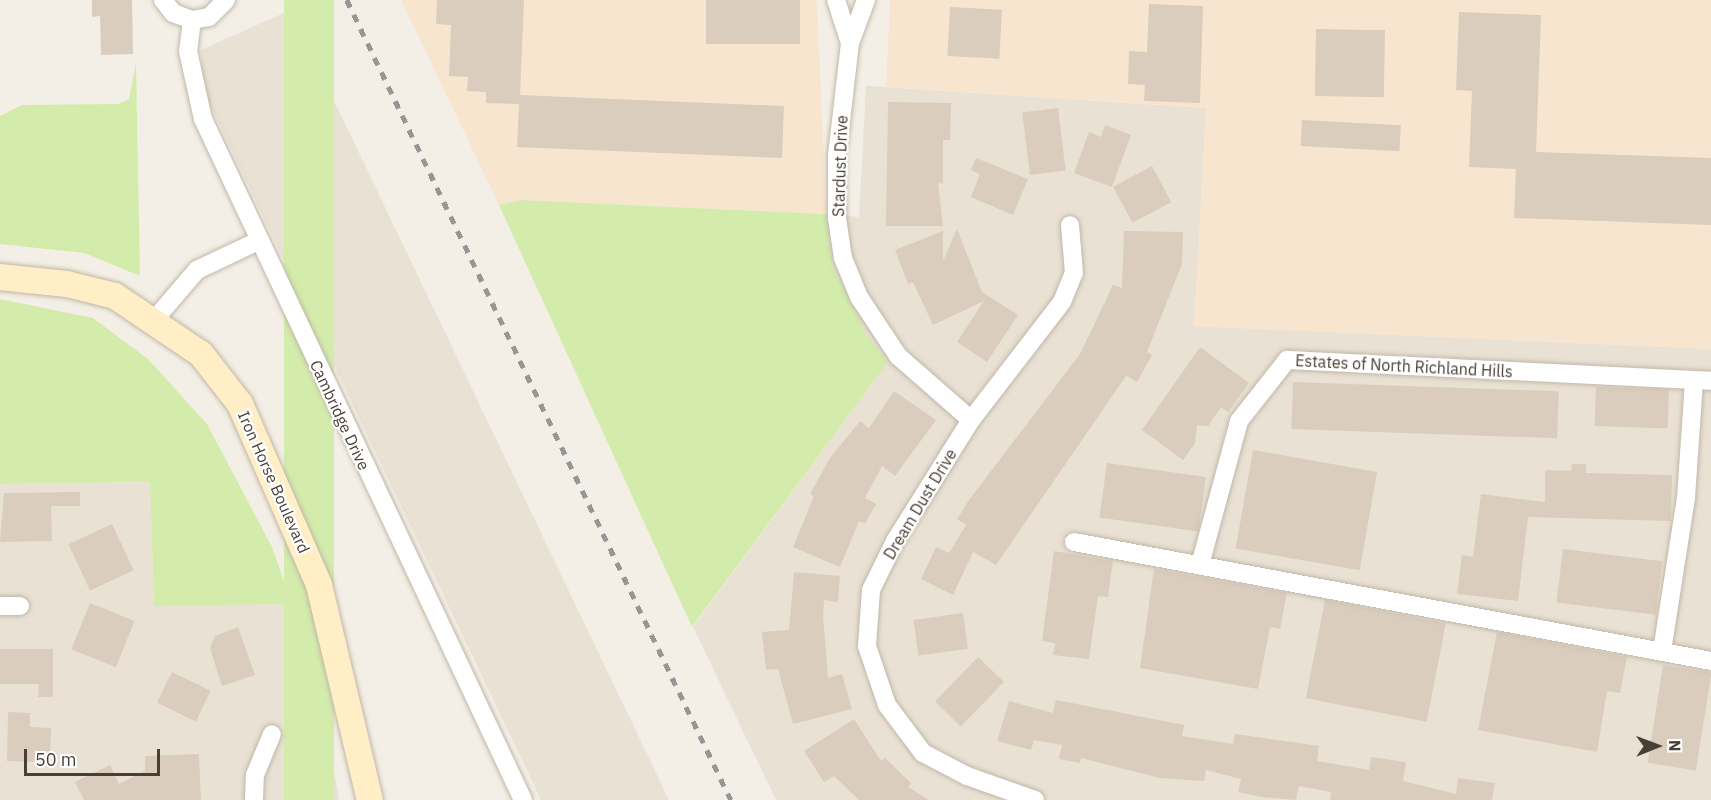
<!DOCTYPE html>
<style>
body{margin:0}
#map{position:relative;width:1711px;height:800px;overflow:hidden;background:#f4efe6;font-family:"IBM Plex Sans",sans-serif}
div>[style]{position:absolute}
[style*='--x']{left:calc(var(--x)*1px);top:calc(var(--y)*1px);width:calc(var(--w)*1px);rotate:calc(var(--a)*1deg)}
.residential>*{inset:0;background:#e9e1d4}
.commercial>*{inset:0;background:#f8e5cf}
.green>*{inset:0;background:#d3ecab;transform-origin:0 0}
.building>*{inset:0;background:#dacdbd;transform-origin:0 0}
.roads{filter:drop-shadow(0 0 2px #c1b7a8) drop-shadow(0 0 2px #c1b7a8)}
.street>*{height:18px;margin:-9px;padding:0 9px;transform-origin:9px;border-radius:9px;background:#fff}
.secondary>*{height:26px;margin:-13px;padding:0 13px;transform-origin:13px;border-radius:13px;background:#ffeec6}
.rail>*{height:4.5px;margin-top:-2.25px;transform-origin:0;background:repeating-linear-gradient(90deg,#969696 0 8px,transparent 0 16px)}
span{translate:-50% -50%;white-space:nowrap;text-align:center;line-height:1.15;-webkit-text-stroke:4.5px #fff;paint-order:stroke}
.street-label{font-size:16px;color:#483f35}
.north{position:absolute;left:1627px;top:716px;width:60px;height:60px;-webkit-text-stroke:4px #fff;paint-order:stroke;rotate:89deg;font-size:16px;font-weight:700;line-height:24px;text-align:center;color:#483f35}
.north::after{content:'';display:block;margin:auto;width:21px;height:27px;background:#483f35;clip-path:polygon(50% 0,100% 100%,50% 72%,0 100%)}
.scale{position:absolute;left:24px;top:749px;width:136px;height:27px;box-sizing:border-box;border:3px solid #483f35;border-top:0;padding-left:8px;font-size:18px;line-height:21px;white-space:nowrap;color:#483f35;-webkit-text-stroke:4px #fff;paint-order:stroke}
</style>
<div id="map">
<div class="residential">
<div style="clip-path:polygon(288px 11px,339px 111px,669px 800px,541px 800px,203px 90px,201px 50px)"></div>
<div style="clip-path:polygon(866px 86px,1206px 108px,1195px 326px,1711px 349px,1711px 800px,776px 800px,693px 627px,888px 362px,866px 334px,833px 265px,826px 214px,859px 217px)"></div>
<div style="clip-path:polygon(150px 482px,154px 605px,292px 604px,328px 735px,339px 800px,0 800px,0 484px)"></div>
</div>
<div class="commercial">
<div style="clip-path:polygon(401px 0,817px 0,826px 214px,521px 200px,499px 205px)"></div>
<div style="clip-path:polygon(890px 0,1711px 0,1711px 349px,1194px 326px,1206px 108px,886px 87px)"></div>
</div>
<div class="green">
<div style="left:284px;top:0;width:50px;height:888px"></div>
<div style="clip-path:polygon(136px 63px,140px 276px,84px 253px,0 244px,0 116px,22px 105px,118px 104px,129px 99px)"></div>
<div style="clip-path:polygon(521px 200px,826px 214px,833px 265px,866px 334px,888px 362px,692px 627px,499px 205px)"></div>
<div style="clip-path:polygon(0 299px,93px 318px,148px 359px,207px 424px,272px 547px,292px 604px,154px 606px,150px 482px,0 484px)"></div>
</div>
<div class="building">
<div style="clip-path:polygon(92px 0,132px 0,133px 54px,101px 55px,100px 16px,92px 17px)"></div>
<div style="clip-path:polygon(437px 0,524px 0,520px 95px,784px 106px,782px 158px,517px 147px,519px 104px,486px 103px,486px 92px,467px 91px,468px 77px,449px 76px,451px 25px,436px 24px)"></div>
<div style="left:706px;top:0;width:94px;height:44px"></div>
<div style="clip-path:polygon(1149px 4px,1203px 6px,1200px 103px,1144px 101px,1145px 85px,1128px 84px,1129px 51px,1147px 52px)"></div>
<div style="left:950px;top:7px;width:52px;height:49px;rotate:3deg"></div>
<div style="clip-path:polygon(1459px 12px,1541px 15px,1536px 152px,1711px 158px,1711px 225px,1514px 218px,1516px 169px,1469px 167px,1472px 91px,1456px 90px)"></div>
<div style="left:1316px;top:29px;width:69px;height:67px;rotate:1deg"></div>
<div style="clip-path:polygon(888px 102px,951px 103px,950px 140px,943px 140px,943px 184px,938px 183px,943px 226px,886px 226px)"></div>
<div style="left:1058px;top:108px;width:63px;height:36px;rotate:83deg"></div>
<div style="left:1302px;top:120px;width:99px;height:26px;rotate:3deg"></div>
<div style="clip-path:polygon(1105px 125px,1131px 135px,1112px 187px,1074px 173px,1089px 132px,1101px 137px)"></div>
<div style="clip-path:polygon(976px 158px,1028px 179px,1013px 215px,971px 197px,980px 174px,971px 170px)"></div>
<div style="left:1152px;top:166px;width:41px;height:44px;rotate:62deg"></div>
<div style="clip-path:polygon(957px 229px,982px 292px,1018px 315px,987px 362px,957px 342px,984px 301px,933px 325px,913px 282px,908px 284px,895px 250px,943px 231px,943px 261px)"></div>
<div style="clip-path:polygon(1124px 231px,1183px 232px,1182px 264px,1147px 352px,1152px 355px,1137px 382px,1126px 376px,996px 565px,973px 552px,953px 595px,921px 579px,936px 547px,949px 553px,966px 525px,957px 519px,969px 500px,1080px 354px,1113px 285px,1122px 288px)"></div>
<div style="clip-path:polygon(1200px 347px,1249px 383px,1228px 412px,1221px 407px,1208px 426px,1197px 425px,1195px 443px,1183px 460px,1142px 430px)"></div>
<div style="left:1293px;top:382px;width:266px;height:47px;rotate:2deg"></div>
<div style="left:1596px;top:387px;width:73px;height:39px;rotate:2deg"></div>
<div style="clip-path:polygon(894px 391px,936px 420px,895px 476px,882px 466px,865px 498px,876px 504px,865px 524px,859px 521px,840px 567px,793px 547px,814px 496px,810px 494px,830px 458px,860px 421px,869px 428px)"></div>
<div style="left:1253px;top:450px;width:126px;height:100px;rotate:10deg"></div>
<div style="left:1107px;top:463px;width:100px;height:55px;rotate:8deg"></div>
<div style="clip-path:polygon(1572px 464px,1586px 464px,1586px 473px,1672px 475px,1671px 521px,1528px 517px,1518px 601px,1457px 594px,1462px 555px,1473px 557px,1481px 494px,1545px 502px,1545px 470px,1571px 471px)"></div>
<div style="clip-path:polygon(80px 492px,80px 506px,51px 506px,52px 541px,0 542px,4px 493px)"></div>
<div style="left:112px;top:524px;width:51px;height:48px;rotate:65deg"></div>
<div style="left:1563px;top:549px;width:100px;height:54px;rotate:7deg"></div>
<div style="clip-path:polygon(1054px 551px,1113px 561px,1108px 597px,1098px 596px,1089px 659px,1053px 655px,1055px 643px,1042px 641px)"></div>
<div style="clip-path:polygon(1154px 569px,1287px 593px,1280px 629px,1270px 627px,1258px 689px,1140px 668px)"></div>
<div style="clip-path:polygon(794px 572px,840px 576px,838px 602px,824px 600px,823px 616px,828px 678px,842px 674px,852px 709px,793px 724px,778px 669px,766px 670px,762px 632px,789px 630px)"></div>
<div style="left:1325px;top:600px;width:123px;height:100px;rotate:11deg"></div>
<div style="left:90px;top:603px;width:48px;height:50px;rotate:22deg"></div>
<div style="left:963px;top:613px;width:36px;height:50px;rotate:82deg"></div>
<div style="clip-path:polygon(238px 627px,255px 675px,222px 686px,210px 648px,215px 636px)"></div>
<div style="clip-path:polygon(1497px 632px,1627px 657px,1620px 693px,1607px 691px,1597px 752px,1478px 730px)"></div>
<div style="clip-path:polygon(0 649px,53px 649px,53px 697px,38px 697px,39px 684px,0 684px)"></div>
<div style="left:978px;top:657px;width:36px;height:62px;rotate:44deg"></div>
<div style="left:1663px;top:665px;width:49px;height:99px;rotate:9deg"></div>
<div style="left:172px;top:672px;width:43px;height:34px;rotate:26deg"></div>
<div style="clip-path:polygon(1056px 700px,1184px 725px,1182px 736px,1233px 744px,1235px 734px,1319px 746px,1317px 761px,1369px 770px,1371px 757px,1406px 762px,1403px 781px,1456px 794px,1458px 778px,1495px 783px,1492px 800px,1330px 800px,1331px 792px,1299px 786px,1296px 800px,1262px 797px,1238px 792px,1241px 779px,1206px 770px,1204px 781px,1160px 778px,1081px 758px,1080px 763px,1059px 759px,1062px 745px,1034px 740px,1031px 750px,997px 741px,1009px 701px,1053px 713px)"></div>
<div style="clip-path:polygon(8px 712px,30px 713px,30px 727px,51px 728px,50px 762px,7px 761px)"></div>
<div style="clip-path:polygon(854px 719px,881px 761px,885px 758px,911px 783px,908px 787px,929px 800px,859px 800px,834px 776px,824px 782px,804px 751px)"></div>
<div style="clip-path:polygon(199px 754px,201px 800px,84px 800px,75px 782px,110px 765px,119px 784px,145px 771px,145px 756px)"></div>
</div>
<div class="roads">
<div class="street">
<div style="--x:163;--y:0;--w:16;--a:52"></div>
<div style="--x:173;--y:13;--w:20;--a:20"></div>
<div style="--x:192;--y:20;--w:17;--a:-10"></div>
<div style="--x:209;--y:17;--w:24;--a:-45"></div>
<div style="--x:836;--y:0;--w:45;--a:72"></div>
<div style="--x:866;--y:0;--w:46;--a:110.4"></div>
<div style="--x:850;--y:43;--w:113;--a:96.6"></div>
<div style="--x:837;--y:155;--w:63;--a:90"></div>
<div style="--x:837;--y:218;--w:40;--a:81.5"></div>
<div style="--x:843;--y:258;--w:42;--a:67.7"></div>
<div style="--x:859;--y:297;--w:71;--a:56.5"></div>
<div style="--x:898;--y:356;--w:97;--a:41.2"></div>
<div style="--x:192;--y:20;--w:31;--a:97"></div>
<div style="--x:188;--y:51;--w:70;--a:77.6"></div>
<div style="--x:203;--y:119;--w:752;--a:64.83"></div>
<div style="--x:155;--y:319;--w:65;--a:-49.4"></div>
<div style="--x:197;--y:270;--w:68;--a:-25.4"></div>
<div style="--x:1074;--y:542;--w:648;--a:10.58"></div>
<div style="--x:1200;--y:565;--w:149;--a:-74.8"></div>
<div style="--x:1239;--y:421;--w:78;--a:-51.8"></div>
<div style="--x:1287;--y:360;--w:425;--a:2.8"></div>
<div style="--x:0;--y:606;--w:20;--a:0"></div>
<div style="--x:1662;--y:651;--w:155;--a:-81.1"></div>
<div style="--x:1686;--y:498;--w:118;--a:-86.1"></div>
<div style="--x:254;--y:800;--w:25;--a:-88"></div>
<div style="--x:255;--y:775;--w:44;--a:-67.5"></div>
<div style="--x:1035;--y:800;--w:72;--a:-160.6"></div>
<div style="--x:967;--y:776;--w:50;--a:-152.4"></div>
<div style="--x:923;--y:753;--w:60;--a:-126.9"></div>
<div style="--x:887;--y:705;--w:62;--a:-108.7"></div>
<div style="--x:867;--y:646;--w:56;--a:-85.9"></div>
<div style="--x:871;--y:590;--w:55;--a:-63.9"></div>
<div style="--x:895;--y:541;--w:143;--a:-57.9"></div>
<div style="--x:971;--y:420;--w:149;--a:-52.4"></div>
<div style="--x:1062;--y:302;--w:31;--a:-68"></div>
<div style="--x:1074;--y:273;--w:48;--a:-94.8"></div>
</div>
<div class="secondary">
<div style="--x:0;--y:277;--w:67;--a:6"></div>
<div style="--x:67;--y:284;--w:49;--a:14"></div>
<div style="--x:115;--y:296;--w:104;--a:34"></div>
<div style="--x:201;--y:354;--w:63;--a:52"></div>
<div style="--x:240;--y:404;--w:197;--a:66.4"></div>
<div style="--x:319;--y:585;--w:221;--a:76.7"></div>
</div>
</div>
<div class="rail">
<div style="--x:347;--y:0;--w:887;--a:64.36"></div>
</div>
<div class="street-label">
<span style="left:840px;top:166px;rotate:-88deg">Stardust Drive</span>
<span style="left:1404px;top:366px;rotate:3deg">Estates of North Richland Hills</span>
<span style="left:340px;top:415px;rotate:65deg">Cambridge Drive</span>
<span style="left:274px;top:482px;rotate:66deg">Iron Horse Boulevard</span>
<span style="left:920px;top:504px;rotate:-59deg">Dream Dust Drive</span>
</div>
<div class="north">N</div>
<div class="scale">50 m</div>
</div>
